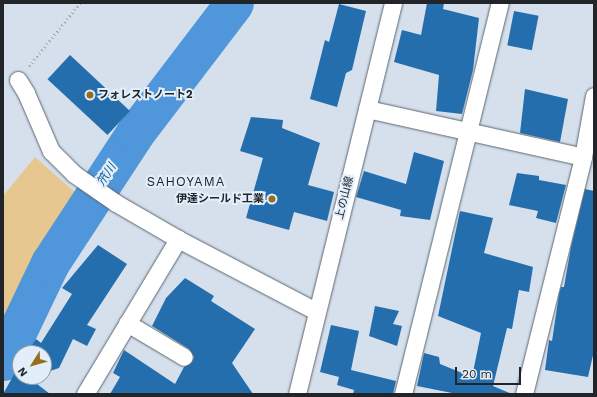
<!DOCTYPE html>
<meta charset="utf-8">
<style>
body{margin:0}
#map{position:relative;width:597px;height:397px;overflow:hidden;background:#d5e0ec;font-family:"Work Sans","Noto Sans JP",sans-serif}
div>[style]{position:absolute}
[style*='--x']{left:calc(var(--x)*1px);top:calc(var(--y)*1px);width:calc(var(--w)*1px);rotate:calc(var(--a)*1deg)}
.green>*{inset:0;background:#e7c790}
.river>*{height:39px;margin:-19.5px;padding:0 19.5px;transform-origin:19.5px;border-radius:19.5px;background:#4f96da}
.building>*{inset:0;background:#246eae;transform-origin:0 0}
.path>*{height:2.5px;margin-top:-1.25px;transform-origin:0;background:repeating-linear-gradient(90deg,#9da6b0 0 1px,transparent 0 4px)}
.roads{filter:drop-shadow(0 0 1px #5b6670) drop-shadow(0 0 1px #5b6670)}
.street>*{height:17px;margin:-8.5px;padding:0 8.5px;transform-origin:8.5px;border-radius:8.5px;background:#fff}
.dots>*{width:11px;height:11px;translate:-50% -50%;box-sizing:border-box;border:2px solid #e2eefa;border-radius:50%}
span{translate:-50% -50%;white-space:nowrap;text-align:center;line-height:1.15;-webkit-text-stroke:4px #e2eefa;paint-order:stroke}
.poi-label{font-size:11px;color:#212529;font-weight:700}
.left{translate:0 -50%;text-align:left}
.right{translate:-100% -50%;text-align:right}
.street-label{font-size:11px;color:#212529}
.water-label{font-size:12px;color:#075a99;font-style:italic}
.quarter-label{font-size:13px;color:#212529;letter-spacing:1px}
.frame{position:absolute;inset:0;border:4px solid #212529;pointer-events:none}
.north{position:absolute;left:12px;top:345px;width:40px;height:40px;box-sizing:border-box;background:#e2eefa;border:1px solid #959ea6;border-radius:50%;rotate:233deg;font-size:11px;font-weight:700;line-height:16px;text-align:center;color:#212529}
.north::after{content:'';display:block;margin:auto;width:14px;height:18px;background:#976e19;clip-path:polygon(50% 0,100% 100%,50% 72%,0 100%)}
.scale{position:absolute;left:455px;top:367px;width:66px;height:18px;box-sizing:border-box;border:2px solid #212529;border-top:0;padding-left:5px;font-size:12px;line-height:14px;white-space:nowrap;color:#212529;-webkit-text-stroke:3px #e2eefa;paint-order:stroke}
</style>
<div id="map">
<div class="green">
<div style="clip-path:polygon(35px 157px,77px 194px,3px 334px,3px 196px)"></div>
</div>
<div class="river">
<div style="--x:3;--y:361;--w:109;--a:-64.4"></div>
<div style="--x:50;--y:263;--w:155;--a:-56.8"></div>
<div style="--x:135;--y:133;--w:163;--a:-52.7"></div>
</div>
<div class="building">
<div style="clip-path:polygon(427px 3px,444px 3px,443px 9px,479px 18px,473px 70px,462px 114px,436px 111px,439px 75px,394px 62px,402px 30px,421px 35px)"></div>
<div style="clip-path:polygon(339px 4px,366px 11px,352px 70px,346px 73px,337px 107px,310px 99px,325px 40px,329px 42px)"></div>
<div style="left:514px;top:11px;width:25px;height:35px;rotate:11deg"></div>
<div style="left:70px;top:55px;width:82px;height:33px;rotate:43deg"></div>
<div style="clip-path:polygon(525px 89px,568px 99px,560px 142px,520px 133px)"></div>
<div style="clip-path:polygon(251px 117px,283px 120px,282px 128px,320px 143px,308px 185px,334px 192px,327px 221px,294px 212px,289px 230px,246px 218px,263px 158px,240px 151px)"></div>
<div style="clip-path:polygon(414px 152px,444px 161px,430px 220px,400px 216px,401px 210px,356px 197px,364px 171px,406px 184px)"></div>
<div style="clip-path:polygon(517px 173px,539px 176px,539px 180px,566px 185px,556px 223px,536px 218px,538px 211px,509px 205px)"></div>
<div style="clip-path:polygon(585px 189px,594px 191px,594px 351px,588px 377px,545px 370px,549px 340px,552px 341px,559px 294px,561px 287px,564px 287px,571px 247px)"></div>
<div style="clip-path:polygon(460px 211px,493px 218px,484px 253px,533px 267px,529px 292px,519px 290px,512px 329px,507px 328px,493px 386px,512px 394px,457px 394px,417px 386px,424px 353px,439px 357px,440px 364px,472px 377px,481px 333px,438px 316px)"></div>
<div style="clip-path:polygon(98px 245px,127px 264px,87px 325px,96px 329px,87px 346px,73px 339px,59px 368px,44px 373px,44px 353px,27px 353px,36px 339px,41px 343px,72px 294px,62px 288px)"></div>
<div style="clip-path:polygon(185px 278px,214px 296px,211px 301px,255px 329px,232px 363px,253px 394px,110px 394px,120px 377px,113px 373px,124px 350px,175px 384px,184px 367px,192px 362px,194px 357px,189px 349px,152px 326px,166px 298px)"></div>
<div style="clip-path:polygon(375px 306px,399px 311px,393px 324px,402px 326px,397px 346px,369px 336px)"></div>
<div style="clip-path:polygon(331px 325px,359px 331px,351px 370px,396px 381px,393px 394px,353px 394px,354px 390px,337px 385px,339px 377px,320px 372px)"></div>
<div style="clip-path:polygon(20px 364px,20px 377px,28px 377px,50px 394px,3px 394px)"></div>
</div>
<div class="path">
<div style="--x:29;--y:66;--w:81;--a:-51"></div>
</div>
<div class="roads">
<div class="street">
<div style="--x:18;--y:80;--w:15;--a:58"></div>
<div style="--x:26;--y:93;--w:63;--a:66.7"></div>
<div style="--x:51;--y:151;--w:33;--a:45"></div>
<div style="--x:74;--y:174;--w:51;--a:34.6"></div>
<div style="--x:116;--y:203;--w:72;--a:30.1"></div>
<div style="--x:178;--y:239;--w:156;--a:27.6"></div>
<div style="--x:367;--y:109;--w:221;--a:12.5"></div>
<div style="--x:127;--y:323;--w:66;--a:30.8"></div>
<div style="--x:85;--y:394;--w:181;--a:-59"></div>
<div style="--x:297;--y:394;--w:403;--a:-76.2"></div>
<div style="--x:403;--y:394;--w:403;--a:-76.1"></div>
<div style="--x:524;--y:394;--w:244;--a:-76"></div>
<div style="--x:583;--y:157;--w:62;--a:-79.8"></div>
</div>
</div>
<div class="dots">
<div style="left:90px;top:95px;background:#976e19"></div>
<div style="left:272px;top:199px;background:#976e19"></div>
</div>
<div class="poi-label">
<span class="left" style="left:98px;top:95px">フォレストノート2</span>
<span class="right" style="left:264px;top:199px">伊達シールド工業</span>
</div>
<div class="street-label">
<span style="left:345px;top:198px;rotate:-76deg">上の山線</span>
</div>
<div class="water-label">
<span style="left:107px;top:175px;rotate:-57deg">笊川</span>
</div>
<div class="quarter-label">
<span style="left:186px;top:182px">SAHOYAMA</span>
</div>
<div class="frame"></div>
<div class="north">N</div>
<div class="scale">20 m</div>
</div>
